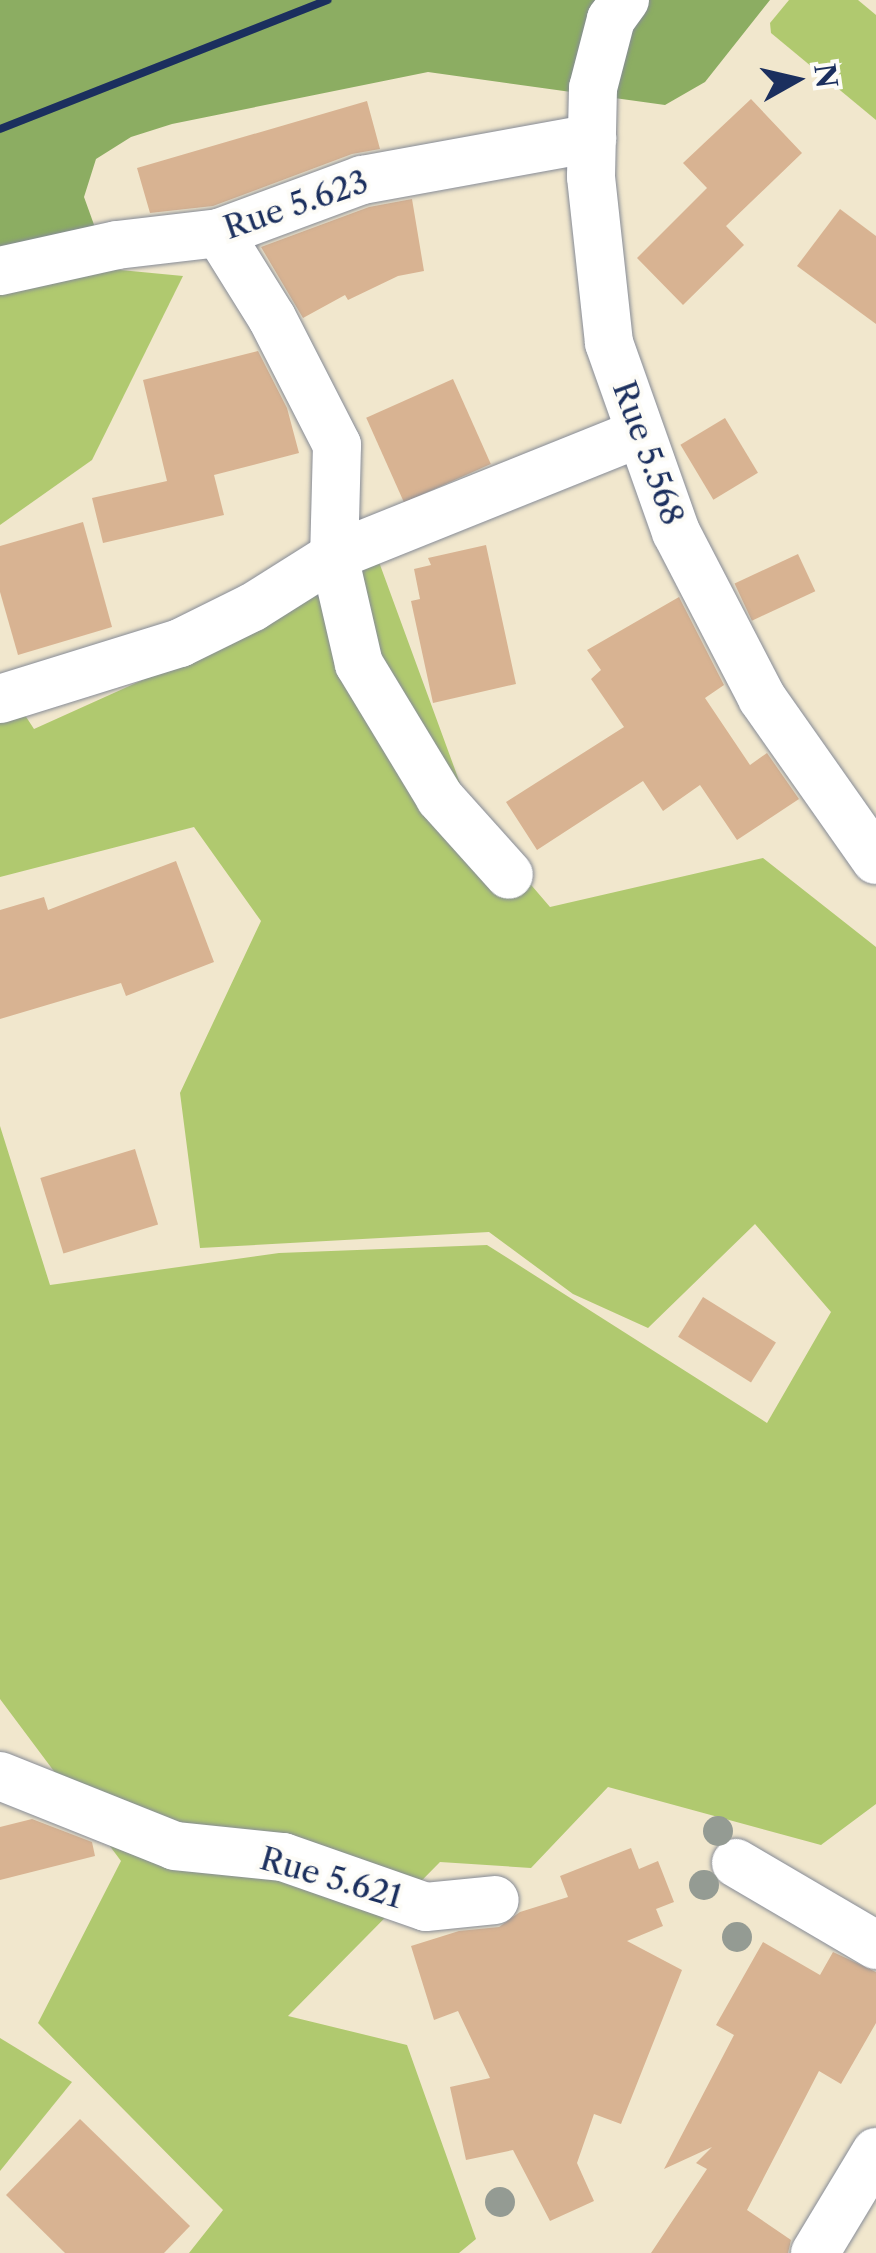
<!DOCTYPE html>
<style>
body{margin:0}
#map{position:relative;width:876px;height:2253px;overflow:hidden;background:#f1e7cd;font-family:"Libre Caslon Text",serif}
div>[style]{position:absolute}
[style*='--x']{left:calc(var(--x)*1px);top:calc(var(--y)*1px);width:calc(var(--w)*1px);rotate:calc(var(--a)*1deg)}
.green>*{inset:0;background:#b0c96f}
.forest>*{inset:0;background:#8cad62}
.building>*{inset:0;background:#d8b392;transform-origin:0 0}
.roads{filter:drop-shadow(0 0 2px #868b96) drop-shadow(0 0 2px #868b96)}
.minor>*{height:48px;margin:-24px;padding:0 24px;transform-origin:24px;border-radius:24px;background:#fff}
.rail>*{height:8px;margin:-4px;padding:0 4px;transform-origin:4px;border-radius:4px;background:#1b2f5e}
.trees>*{width:30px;height:30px;margin:-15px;border-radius:50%;background:#949b93}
span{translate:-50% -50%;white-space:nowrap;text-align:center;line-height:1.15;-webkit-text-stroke:8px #fdfcf7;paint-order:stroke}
.street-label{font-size:32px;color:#1b2f5e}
.north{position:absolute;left:746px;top:30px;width:100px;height:100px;-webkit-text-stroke:8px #fdfcf7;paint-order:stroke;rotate:82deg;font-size:28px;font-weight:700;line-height:40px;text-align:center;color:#1b2f5e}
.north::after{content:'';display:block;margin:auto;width:35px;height:45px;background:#1b2f5e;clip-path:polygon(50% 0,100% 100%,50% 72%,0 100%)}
</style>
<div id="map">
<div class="green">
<div style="clip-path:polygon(789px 0,858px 0,876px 15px,876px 120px,771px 33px,770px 23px)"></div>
<div style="clip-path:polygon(110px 269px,183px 276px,92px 460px,0 525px,0 290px)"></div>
<div style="clip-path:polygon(379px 562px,472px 816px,550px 907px,763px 858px,876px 947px,876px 1804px,821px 1845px,608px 1787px,531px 1868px,440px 1862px,288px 2016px,407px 2045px,476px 2239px,459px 2253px,189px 2253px,223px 2210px,38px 2023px,121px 1861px,0 1699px,0 1126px,50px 1285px,279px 1253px,487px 1245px,767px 1423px,831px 1312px,755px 1224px,648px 1328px,573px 1294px,489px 1232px,200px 1248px,180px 1093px,261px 921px,194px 827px,0 877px,0 677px,34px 729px,218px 646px)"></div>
<div style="clip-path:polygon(0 2038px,72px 2082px,0 2171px)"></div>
</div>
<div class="forest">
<div style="clip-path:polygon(0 0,770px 0,705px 82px,665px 105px,428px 72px,172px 124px,131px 137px,96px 159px,84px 197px,110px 269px,0 290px)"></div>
</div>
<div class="building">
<div style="clip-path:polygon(751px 99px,802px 153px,726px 226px,744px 245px,683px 305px,637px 258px,707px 188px,683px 163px)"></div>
<div style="clip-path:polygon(367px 101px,380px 149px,352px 154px,213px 206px,150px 213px,137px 168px)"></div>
<div style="clip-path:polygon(412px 199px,424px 271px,398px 276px,348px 300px,345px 295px,303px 318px,261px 247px,369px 207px)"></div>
<div style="clip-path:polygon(840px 209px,876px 236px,876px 324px,797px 266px)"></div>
<div style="clip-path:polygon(258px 351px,287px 408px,299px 453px,214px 475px,224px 515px,103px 543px,92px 498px,167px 481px,143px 380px)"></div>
<div style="left:453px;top:379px;width:93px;height:95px;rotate:66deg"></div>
<div style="left:725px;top:418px;width:64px;height:52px;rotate:59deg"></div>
<div style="clip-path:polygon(83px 522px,112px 627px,18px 655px,0 592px,0 546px)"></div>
<div style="clip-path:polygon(486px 545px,516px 684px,433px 703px,411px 601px,420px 599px,414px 569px,431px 565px,428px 558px)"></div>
<div style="left:798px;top:554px;width:41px;height:70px;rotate:65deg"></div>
<div style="clip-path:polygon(679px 597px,724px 685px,705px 698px,750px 765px,767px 753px,799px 799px,737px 840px,700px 785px,663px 811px,643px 781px,537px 850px,506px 802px,624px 727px,591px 679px,601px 670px,587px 650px)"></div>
<div style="clip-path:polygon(176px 861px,214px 962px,126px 996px,121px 983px,0 1019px,0 910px,44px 897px,48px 910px)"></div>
<div style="left:135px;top:1149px;width:79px;height:99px;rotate:73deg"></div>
<div style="left:703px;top:1297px;width:86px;height:47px;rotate:32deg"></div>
<div style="clip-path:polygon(32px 1819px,92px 1842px,95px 1856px,0 1880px,0 1827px)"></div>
<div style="clip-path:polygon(631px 1848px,639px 1869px,658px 1861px,674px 1902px,656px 1909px,663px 1926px,627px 1941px,682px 1970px,621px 2124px,594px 2114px,577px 2163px,594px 2201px,550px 2221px,513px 2150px,466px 2160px,450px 2087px,490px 2078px,458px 2011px,434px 2020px,411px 1946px,459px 1931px,499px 1927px,520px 1912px,568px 1897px,560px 1876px)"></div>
<div style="clip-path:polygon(763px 1942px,820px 1975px,833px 1952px,876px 1972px,876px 2023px,841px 2084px,819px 2071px,747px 2210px,791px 2240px,788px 2253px,651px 2253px,707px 2169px,696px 2163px,712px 2147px,664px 2169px,734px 2035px,716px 2025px)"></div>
<div style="clip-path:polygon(80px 2119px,190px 2226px,164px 2253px,65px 2253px,6px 2195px)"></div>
</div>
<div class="roads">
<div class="minor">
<div style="--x:625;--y:0;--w:24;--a:126"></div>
<div style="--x:611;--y:19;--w:71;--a:104.6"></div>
<div style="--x:593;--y:88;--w:89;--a:91.3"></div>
<div style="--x:591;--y:177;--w:167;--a:83.8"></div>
<div style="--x:609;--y:343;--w:201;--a:70.5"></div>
<div style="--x:676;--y:532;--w:187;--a:62.6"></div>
<div style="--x:762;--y:698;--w:198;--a:54.9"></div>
<div style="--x:219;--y:233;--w:100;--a:58.1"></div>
<div style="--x:272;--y:318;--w:143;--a:62.9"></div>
<div style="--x:337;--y:445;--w:111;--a:91.5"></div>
<div style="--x:334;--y:556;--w:111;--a:77"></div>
<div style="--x:359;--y:664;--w:157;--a:58.8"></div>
<div style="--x:440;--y:798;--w:103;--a:48.1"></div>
<div style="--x:0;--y:271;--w:120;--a:-12.5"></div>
<div style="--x:117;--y:245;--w:103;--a:-6.7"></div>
<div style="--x:219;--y:233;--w:153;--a:-20.3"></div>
<div style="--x:362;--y:180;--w:234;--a:-10.3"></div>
<div style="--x:0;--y:699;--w:189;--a:-17.3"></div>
<div style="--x:180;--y:643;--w:81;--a:-26.3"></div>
<div style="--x:253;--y:607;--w:96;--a:-32.2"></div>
<div style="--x:334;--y:556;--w:330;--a:-21.9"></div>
<div style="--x:0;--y:1776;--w:188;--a:21.8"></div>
<div style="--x:175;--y:1846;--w:109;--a:5.8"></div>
<div style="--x:283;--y:1857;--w:151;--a:19.3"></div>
<div style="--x:426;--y:1907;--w:69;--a:-5.8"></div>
<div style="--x:736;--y:1863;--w:162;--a:30.4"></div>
<div style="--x:815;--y:2253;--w:118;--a:-58.9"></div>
</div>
</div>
<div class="rail">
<div style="--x:0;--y:129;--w:352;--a:-21.5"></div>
</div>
<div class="trees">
<div style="left:718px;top:1831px"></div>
<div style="left:704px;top:1885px"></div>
<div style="left:737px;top:1937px"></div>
<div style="left:500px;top:2202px"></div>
</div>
<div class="street-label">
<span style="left:296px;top:205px;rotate:-19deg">Rue 5.623</span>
<span style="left:648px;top:453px;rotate:70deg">Rue 5.568</span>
<span style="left:331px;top:1878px;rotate:16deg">Rue 5.621</span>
</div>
<div class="north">N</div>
</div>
